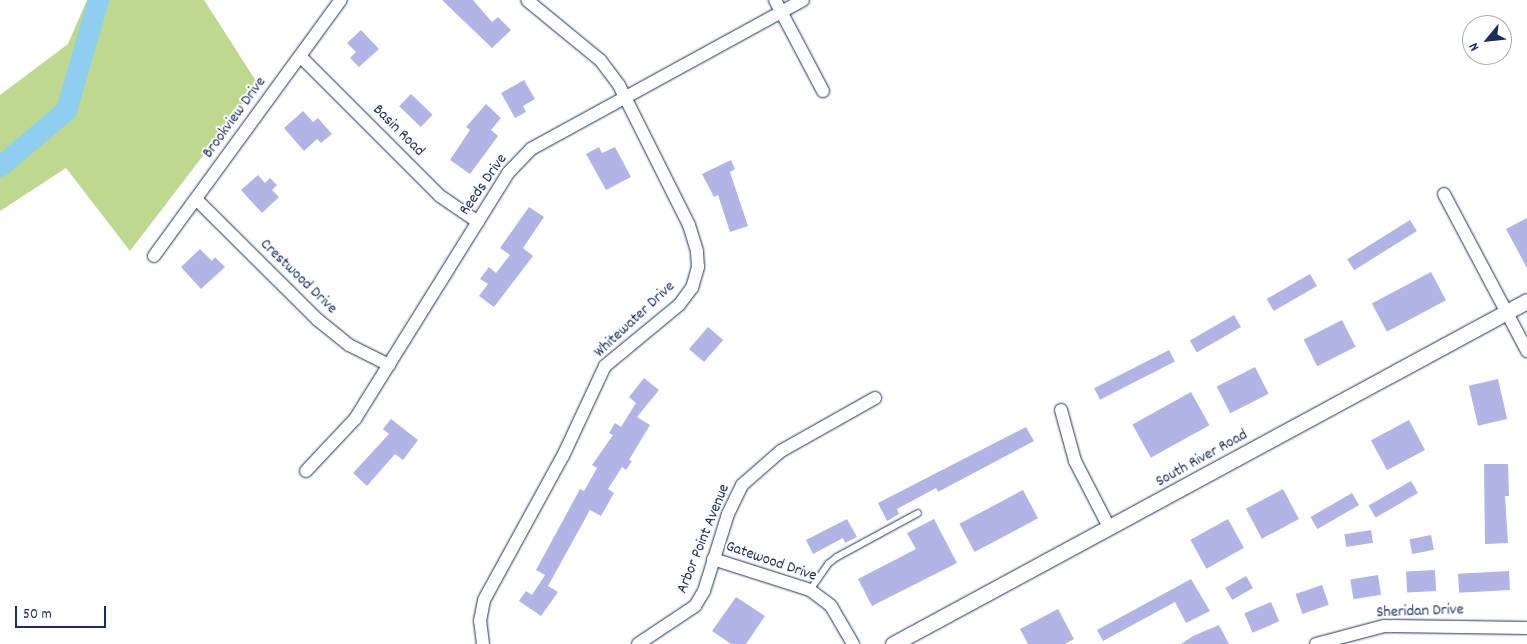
<!DOCTYPE html>
<style>
body{margin:0}
#map{position:relative;width:1527px;height:644px;overflow:hidden;background:#fff;font-family:Dekko,sans-serif}
div>[style]{position:absolute}
[style*='--x']{left:calc(var(--x)*1px);top:calc(var(--y)*1px);width:calc(var(--w)*1px);rotate:calc(var(--a)*1deg)}
.green>*{inset:0;background:#bed88f}
.river>*{height:21px;margin:-10.5px;padding:0 10.5px;transform-origin:10.5px;border-radius:10.5px;background:#8eceef}
.building>*{inset:0;background:#b3b4e6;transform-origin:0 0}
.roads{filter:drop-shadow(0 0 1px #1b2f5e) drop-shadow(0 0 1px #1b2f5e)}
.service>*{height:6px;margin:-3px;padding:0 3px;transform-origin:3px;border-radius:3px;background:#fff}
.minor>*{height:12px;margin:-6px;padding:0 6px;transform-origin:6px;border-radius:6px;background:#fff}
.tertiary>*{height:15px;margin:-7.5px;padding:0 7.5px;transform-origin:7.5px;border-radius:7.5px;background:#fff}
span{translate:-50% -50%;white-space:nowrap;text-align:center;line-height:1.15;-webkit-text-stroke:4px #fff;paint-order:stroke}
.street-label{font-size:16px;color:#1b2f5e}
.north{position:absolute;left:1462px;top:15px;width:50px;height:50px;box-sizing:border-box;background:#fff;border:1px solid #a4acbf;border-radius:50%;rotate:242deg;font-size:14px;font-weight:700;line-height:20px;text-align:center;color:#1b2f5e}
.north::after{content:'';display:block;margin:auto;width:18px;height:22px;background:#1b2f5e;clip-path:polygon(50% 0,100% 100%,50% 72%,0 100%)}
.scale{position:absolute;left:15px;top:606px;width:91px;height:22px;box-sizing:border-box;border:2px solid #1b2f5e;border-top:0;padding-left:6px;font-size:15px;line-height:18px;white-space:nowrap;color:#1b2f5e;-webkit-text-stroke:4px #fff;paint-order:stroke}
</style>
<div id="map">
<div class="green">
<div style="clip-path:polygon(87px 0,204px 0,258px 84px,130px 251px,66px 168px,0 211px,0 95px,68px 44px)"></div>
</div>
<div class="river">
<div style="--x:0;--y:166;--w:87;--a:-40.3"></div>
<div style="--x:66;--y:110;--w:115;--a:-73.8"></div>
</div>
<div class="building">
<div style="clip-path:polygon(442px 0,473px 0,492px 22px,498px 17px,511px 30px,492px 48px)"></div>
<div style="clip-path:polygon(361px 30px,379px 49px,359px 67px,350px 58px,356px 52px,347px 43px)"></div>
<div style="clip-path:polygon(524px 80px,535px 99px,523px 106px,526px 112px,515px 118px,501px 93px)"></div>
<div style="left:411px;top:94px;width:30px;height:17px;rotate:44deg"></div>
<div style="clip-path:polygon(486px 104px,501px 118px,491px 130px,498px 136px,470px 174px,450px 160px,470px 130px,466px 127px)"></div>
<div style="clip-path:polygon(303px 111px,313px 122px,318px 118px,332px 134px,321px 143px,317px 139px,304px 151px,284px 128px)"></div>
<div style="clip-path:polygon(599px 147px,602px 153px,615px 147px,631px 177px,606px 190px,586px 154px)"></div>
<div style="clip-path:polygon(731px 160px,735px 169px,730px 172px,748px 226px,730px 232px,718px 195px,714px 197px,702px 174px)"></div>
<div style="clip-path:polygon(258px 175px,265px 183px,270px 178px,277px 185px,272px 190px,279px 197px,262px 213px,241px 190px)"></div>
<div style="clip-path:polygon(529px 207px,544px 217px,523px 248px,533px 256px,494px 307px,479px 296px,488px 284px,480px 279px,489px 267px,496px 273px,510px 255px,500px 248px)"></div>
<div style="clip-path:polygon(1527px 218px,1527px 268px,1506px 229px)"></div>
<div style="left:1410px;top:220px;width:13px;height:74px;rotate:58deg"></div>
<div style="clip-path:polygon(200px 249px,212px 261px,215px 257px,225px 267px,201px 289px,181px 267px)"></div>
<div style="left:1431px;top:272px;width:32px;height:67px;rotate:62deg"></div>
<div style="left:1310px;top:274px;width:14px;height:50px;rotate:60deg"></div>
<div style="left:1234px;top:315px;width:14px;height:51px;rotate:60deg"></div>
<div style="left:1342px;top:320px;width:30px;height:43px;rotate:63deg"></div>
<div style="left:708px;top:327px;width:20px;height:29px;rotate:41deg"></div>
<div style="left:1169px;top:350px;width:13px;height:84px;rotate:63deg"></div>
<div style="left:1255px;top:367px;width:30px;height:43px;rotate:63deg"></div>
<div style="clip-path:polygon(644px 378px,659px 390px,637px 417px,650px 425px,629px 460px,632px 461px,626px 470px,622px 467px,608px 489px,614px 493px,601px 516px,590px 510px,548px 586px,558px 592px,541px 616px,519px 601px,526px 591px,532px 595px,545px 575px,536px 570px,580px 489px,584px 491px,597px 468px,592px 465px,613px 435px,609px 433px,615px 423px,621px 427px,636px 403px,629px 397px)"></div>
<div style="left:1498px;top:379px;width:41px;height:30px;rotate:77deg"></div>
<div style="left:1191px;top:392px;width:38px;height:67px;rotate:61deg"></div>
<div style="clip-path:polygon(391px 419px,418px 440px,403px 460px,395px 454px,367px 486px,353px 473px,389px 434px,383px 429px)"></div>
<div style="left:1409px;top:420px;width:34px;height:43px;rotate:62deg"></div>
<div style="clip-path:polygon(1026px 427px,1034px 441px,938px 492px,936px 488px,897px 509px,899px 514px,887px 521px,878px 503px)"></div>
<div style="clip-path:polygon(1484px 464px,1508px 464px,1509px 496px,1505px 496px,1508px 543px,1485px 544px)"></div>
<div style="left:1411px;top:481px;width:14px;height:49px;rotate:60deg"></div>
<div style="left:1283px;top:489px;width:34px;height:42px;rotate:62deg"></div>
<div style="left:1023px;top:490px;width:32px;height:72px;rotate:62deg"></div>
<div style="left:1352px;top:493px;width:14px;height:48px;rotate:60deg"></div>
<div style="clip-path:polygon(847px 519px,857px 537px,845px 543px,843px 538px,813px 554px,806px 540px)"></div>
<div style="clip-path:polygon(934px 519px,957px 563px,872px 606px,858px 579px,916px 549px,907px 533px)"></div>
<div style="left:1228px;top:519px;width:33px;height:43px;rotate:61deg"></div>
<div style="left:1371px;top:530px;width:13px;height:27px;rotate:81deg"></div>
<div style="left:1431px;top:535px;width:15px;height:22px;rotate:79deg"></div>
<div style="left:1435px;top:570px;width:21px;height:29px;rotate:87deg"></div>
<div style="left:1509px;top:571px;width:19px;height:51px;rotate:87deg"></div>
<div style="left:1378px;top:575px;width:20px;height:28px;rotate:81deg"></div>
<div style="left:1246px;top:576px;width:14px;height:24px;rotate:60deg"></div>
<div style="clip-path:polygon(1191px 579px,1210px 611px,1186px 623px,1175px 602px,1103px 641px,1097px 630px)"></div>
<div style="left:1322px;top:585px;width:21px;height:28px;rotate:71deg"></div>
<div style="clip-path:polygon(736px 597px,765px 616px,746px 644px,731px 644px,712px 631px)"></div>
<div style="left:1271px;top:602px;width:21px;height:29px;rotate:67deg"></div>
<div style="clip-path:polygon(1058px 609px,1074px 639px,1065px 644px,1028px 644px,1020px 629px)"></div>
<div style="clip-path:polygon(1219px 625px,1229px 644px,1181px 644px,1193px 636px)"></div>
</div>
<div class="roads">
<div class="service">
<div style="--x:810;--y:590;--w:32;--a:-55"></div>
<div style="--x:828;--y:564;--w:11;--a:-38"></div>
<div style="--x:837;--y:557;--w:92;--a:-28.5"></div>
</div>
<div class="minor">
<div style="--x:775;--y:0;--w:103;--a:62.2"></div>
<div style="--x:300;--y:56;--w:198;--a:45"></div>
<div style="--x:440;--y:196;--w:46;--a:34.4"></div>
<div style="--x:1444;--y:194;--w:178;--a:62.1"></div>
<div style="--x:196;--y:199;--w:172;--a:44.8"></div>
<div style="--x:318;--y:320;--w:40;--a:39"></div>
<div style="--x:349;--y:345;--w:45;--a:26.6"></div>
<div style="--x:154;--y:256;--w:317;--a:-53.9"></div>
<div style="--x:1061;--y:410;--w:53;--a:74.6"></div>
<div style="--x:1075;--y:461;--w:76;--a:62.8"></div>
<div style="--x:306;--y:471;--w:71;--a:-46.7"></div>
<div style="--x:355;--y:419;--w:290;--a:-58.1"></div>
<div style="--x:508;--y:173;--w:33;--a:-46"></div>
<div style="--x:531;--y:149;--w:310;--a:-28.7"></div>
<div style="--x:713;--y:559;--w:102;--a:17.7"></div>
<div style="--x:810;--y:590;--w:26;--a:37"></div>
<div style="--x:831;--y:606;--w:44;--a:59.9"></div>
<div style="--x:483;--y:644;--w:23;--a:-97"></div>
<div style="--x:480;--y:621;--w:21;--a:-79"></div>
<div style="--x:484;--y:600;--w:164;--a:-61.3"></div>
<div style="--x:563;--y:456;--w:99;--a:-65"></div>
<div style="--x:605;--y:366;--w:96;--a:-39.5"></div>
<div style="--x:679;--y:305;--w:21;--a:-53"></div>
<div style="--x:692;--y:288;--w:22;--a:-74"></div>
<div style="--x:698;--y:267;--w:16;--a:-94"></div>
<div style="--x:697;--y:251;--w:27;--a:-107"></div>
<div style="--x:689;--y:225;--w:157;--a:-116.6"></div>
<div style="--x:619;--y:85;--w:31;--a:-127"></div>
<div style="--x:600;--y:60;--w:94;--a:-140.6"></div>
<div style="--x:638;--y:644;--w:69;--a:-33.7"></div>
<div style="--x:695;--y:606;--w:17;--a:-59"></div>
<div style="--x:704;--y:591;--w:81;--a:-72.7"></div>
<div style="--x:728;--y:514;--w:32;--a:-64"></div>
<div style="--x:742;--y:485;--w:52;--a:-41.1"></div>
<div style="--x:781;--y:451;--w:108;--a:-29.4"></div>
<div style="--x:1316;--y:644;--w:70;--a:-14.8"></div>
<div style="--x:1384;--y:626;--w:143;--a:0.8"></div>
</div>
<div class="tertiary">
<div style="--x:893;--y:644;--w:721;--a:-28.41"></div>
</div>
</div>
<div class="street-label">
<span style="left:235px;top:118px;rotate:-54deg">Brookview Drive</span>
<span style="left:398px;top:131px;rotate:45deg">Basin Road</span>
<span style="left:484px;top:185px;rotate:-55deg">Reeds Drive</span>
<span style="left:298px;top:277px;rotate:44deg">Crestwood Drive</span>
<span style="left:635px;top:320px;rotate:-43deg">Whitewater Drive</span>
<span style="left:1202px;top:459px;rotate:-29deg">South River Road</span>
<span style="left:704px;top:539px;rotate:-68deg">Arbor Point Avenue</span>
<span style="left:771px;top:562px;rotate:19deg">Gatewood Drive</span>
<span style="left:1420px;top:612px;rotate:-2deg">Sheridan Drive</span>
</div>
<div class="north">N</div>
<div class="scale">50 m</div>
</div>
